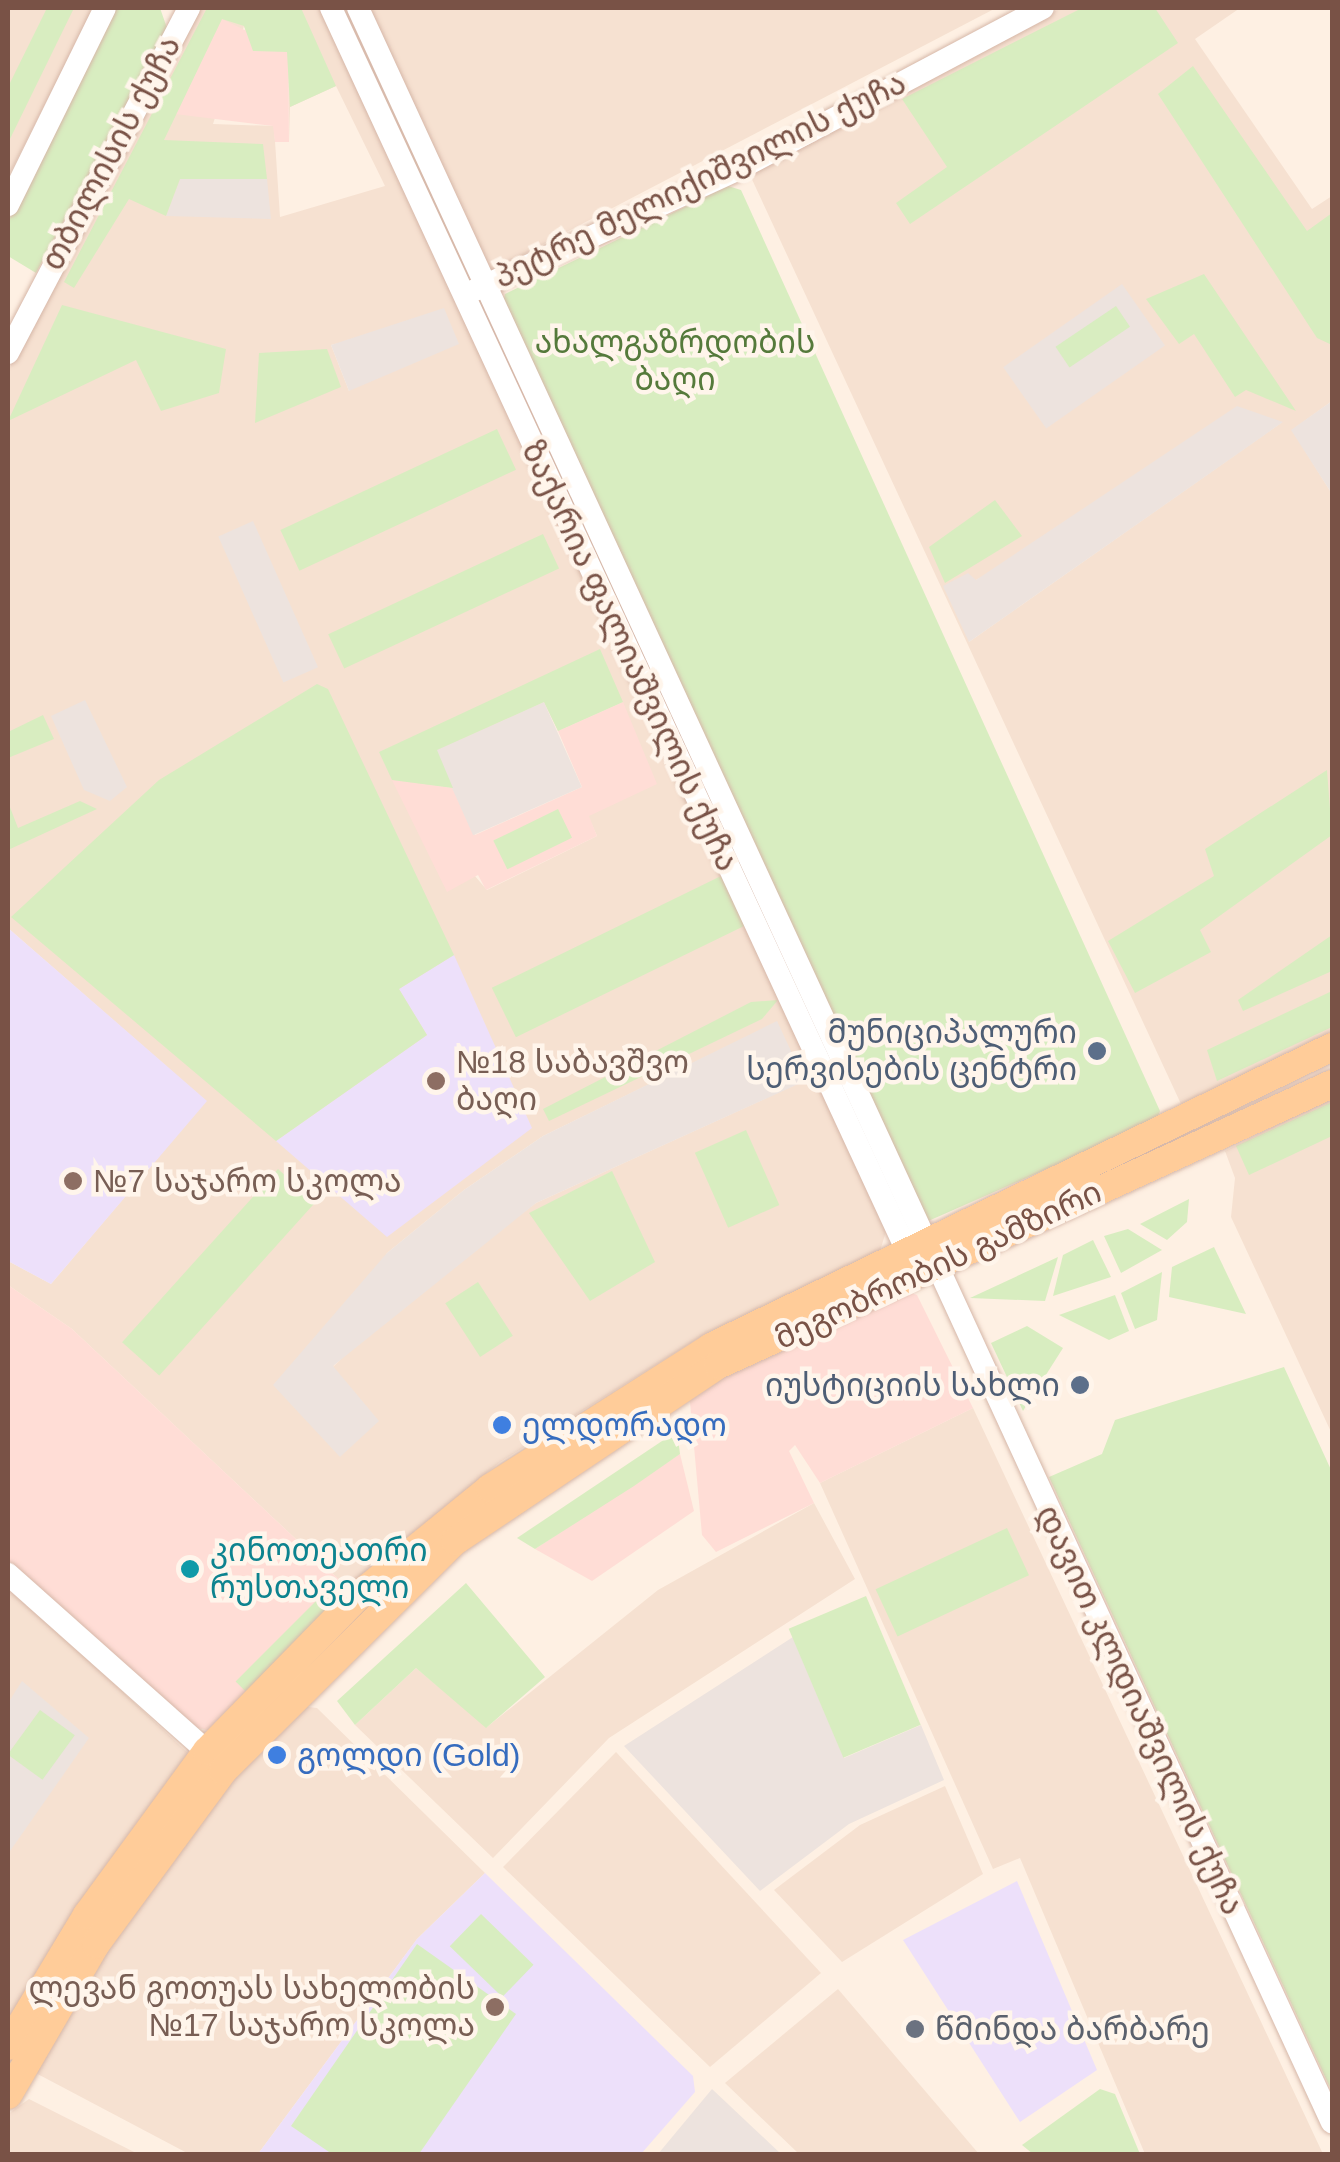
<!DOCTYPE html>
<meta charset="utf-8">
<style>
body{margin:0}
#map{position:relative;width:1340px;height:2162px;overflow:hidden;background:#fef0e3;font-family:Arial,"Noto Sans Georgian",sans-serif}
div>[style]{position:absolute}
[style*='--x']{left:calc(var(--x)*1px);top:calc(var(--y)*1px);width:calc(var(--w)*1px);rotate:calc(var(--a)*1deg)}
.residential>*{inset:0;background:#f6e1d1}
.commercial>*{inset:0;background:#ffddd6}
.industrial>*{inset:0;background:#ede3de;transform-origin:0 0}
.education>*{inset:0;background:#ede0fa}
.green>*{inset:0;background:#d8edc0;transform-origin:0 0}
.roads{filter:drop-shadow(0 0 2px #d6b7a8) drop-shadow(0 0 2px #d6b7a8)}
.secondary>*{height:22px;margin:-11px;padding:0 11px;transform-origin:11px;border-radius:11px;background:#fff}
.primary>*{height:28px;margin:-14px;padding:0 14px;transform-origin:14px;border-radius:14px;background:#fc9}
.dots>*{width:28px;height:28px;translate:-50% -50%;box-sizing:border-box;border:5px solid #fff5eb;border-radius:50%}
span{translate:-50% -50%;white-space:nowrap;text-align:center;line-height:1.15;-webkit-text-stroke:9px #fff5eb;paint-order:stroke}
.street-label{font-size:32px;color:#795246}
.park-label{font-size:32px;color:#557a3b}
.service-label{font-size:32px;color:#4e5e75}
.right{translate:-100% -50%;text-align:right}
.education-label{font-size:32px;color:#785e54}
.left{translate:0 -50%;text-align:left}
.shop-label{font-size:32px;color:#366cbe}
.culture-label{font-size:32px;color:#0d838f}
.worship-label{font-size:32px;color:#5b616d}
.frame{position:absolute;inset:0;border:10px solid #795246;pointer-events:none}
</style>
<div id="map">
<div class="residential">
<div style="clip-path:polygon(8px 8px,94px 8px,8px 177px)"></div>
<div style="clip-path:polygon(evenodd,193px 8px,322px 8px,887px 1228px,880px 1251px,705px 1334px,500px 1462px,347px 1587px,72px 1329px,8px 1285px,8px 1261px,51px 1284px,206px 1101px,8px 928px,8px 371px,193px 8px,244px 26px,253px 51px,288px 52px,289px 142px,290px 107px,336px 86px,385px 186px,280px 217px,274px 126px,213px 124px,244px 26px,193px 8px,392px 330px,349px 391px,331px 345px,392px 330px,193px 8px,544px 702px,558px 731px,623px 702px,588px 816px,597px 836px,487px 890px,393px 781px,453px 788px,437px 751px,544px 702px,193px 8px,777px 1022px,804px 1081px,536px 1203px,385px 1315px,333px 1367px,387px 1253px,464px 1190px,543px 1136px,777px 1022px)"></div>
<div style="clip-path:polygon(365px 8px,996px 8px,486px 274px)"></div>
<div style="clip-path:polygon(evenodd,1061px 8px,1240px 8px,1195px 39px,1312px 209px,1332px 196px,1332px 401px,1292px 430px,1332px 494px,1332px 1033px,1181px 1104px,749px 173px,1061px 8px,1282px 422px,1281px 423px,969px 642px,976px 580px,1282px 422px)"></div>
<div style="clip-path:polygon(1332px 1097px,1332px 1434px,1231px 1217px,1235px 1178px,1225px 1151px)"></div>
<div style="clip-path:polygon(973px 1408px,1323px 2154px,1145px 2154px,1020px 1858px,993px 1869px,820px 1483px)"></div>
<div style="clip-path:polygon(814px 1503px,855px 1579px,609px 1738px,493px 1858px,355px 1725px,416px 1668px,487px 1727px,658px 1590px)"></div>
<div style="clip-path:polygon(8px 1584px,193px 1758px,8px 2031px)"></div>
<div style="clip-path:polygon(290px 1705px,317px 1708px,485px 1873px,417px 1939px,258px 2154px,189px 2154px,30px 2070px,114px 1928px)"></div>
<div style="clip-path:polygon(616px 1752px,821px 1973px,710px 2067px,503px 1867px)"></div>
<div style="clip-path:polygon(945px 1786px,983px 1874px,842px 1962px,774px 1890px,860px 1825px)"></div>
<div style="clip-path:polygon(838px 1989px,979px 2154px,799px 2154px,725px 2083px)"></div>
<div style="clip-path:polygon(29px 2099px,138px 2154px,8px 2154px,8px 2114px)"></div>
</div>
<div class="commercial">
<div style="clip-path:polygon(222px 19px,288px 51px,289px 142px,275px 142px,273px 126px,175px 114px)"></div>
<div style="clip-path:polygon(623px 702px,657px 784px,589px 816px,597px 836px,486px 890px,478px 875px,447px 892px,392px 780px,453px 788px,475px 835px,582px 787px,558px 731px)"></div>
<div style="clip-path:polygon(8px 1285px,72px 1329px,347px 1587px,211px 1731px,190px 1726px,8px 1561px)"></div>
<div style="clip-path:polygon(901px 1289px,917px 1295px,973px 1408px,820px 1483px,795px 1445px,789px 1451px,814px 1503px,716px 1552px,702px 1535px,689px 1391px)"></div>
<div style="clip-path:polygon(680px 1454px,694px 1511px,592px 1581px,535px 1549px)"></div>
</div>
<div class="industrial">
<div style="clip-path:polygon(180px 179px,267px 179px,271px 219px,166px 216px)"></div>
<div style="left:1122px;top:284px;width:75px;height:145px;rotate:55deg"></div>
<div style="clip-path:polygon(444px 308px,459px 344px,349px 391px,331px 345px)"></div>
<div style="clip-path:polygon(1332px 401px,1332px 494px,1291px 430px)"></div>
<div style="clip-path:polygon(1237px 406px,1283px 422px,969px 642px,943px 586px,968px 573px,976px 580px)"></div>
<div style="left:253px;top:521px;width:160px;height:38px;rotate:66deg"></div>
<div style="clip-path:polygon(85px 700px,127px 787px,110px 801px,84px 790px,51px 716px)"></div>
<div style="left:544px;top:702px;width:93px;height:119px;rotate:66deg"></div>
<div style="clip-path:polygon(777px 1021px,805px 1081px,536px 1203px,333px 1366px,379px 1421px,340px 1457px,273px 1385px,387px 1253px,464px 1190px,543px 1136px)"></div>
<div style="clip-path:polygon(793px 1637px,844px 1758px,921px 1725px,944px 1780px,849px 1824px,760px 1891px,624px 1746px)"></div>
<div style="clip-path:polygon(22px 1681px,89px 1738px,8px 1854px,8px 1703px)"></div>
<div style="clip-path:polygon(712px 2089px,781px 2154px,658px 2154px)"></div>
</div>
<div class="education">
<div style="clip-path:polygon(8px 928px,207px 1101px,51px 1284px,8px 1261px)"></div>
<div style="clip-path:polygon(454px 955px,532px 1128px,387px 1237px,276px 1141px,427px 1035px,399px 989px)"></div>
<div style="clip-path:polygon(485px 1873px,693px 2076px,695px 2092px,641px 2154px,258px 2154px,417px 1939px)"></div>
<div style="clip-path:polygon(1017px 1881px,1097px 2070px,1020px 2122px,903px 1940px)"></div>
</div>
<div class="green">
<div style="clip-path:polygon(47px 8px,74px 8px,8px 143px,8px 87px)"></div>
<div style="clip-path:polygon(116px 8px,160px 8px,167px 28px,36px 273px,8px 256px,8px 222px)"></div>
<div style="clip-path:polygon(207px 8px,301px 8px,336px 86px,290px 107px,287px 52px,253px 51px,244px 26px,222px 19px,164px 140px,263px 144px,267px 179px,180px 179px,166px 216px,129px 199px,74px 288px,64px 282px)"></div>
<div style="clip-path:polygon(1082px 8px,1155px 8px,1178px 43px,910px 224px,896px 203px,947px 167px,902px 99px)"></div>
<div style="clip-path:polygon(1193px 66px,1307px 231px,1332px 213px,1332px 345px,1317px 338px,1158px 94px)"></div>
<div style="clip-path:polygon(728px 186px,741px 190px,1160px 1111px,1156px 1121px,926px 1222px,503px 303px,505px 294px)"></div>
<div style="clip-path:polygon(1204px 274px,1296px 411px,1246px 390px,1235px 397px,1194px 334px,1179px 344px,1146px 299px)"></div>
<div style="clip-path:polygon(62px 305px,226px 349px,219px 393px,161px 411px,136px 360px,8px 421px)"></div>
<div style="left:1116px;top:306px;width:25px;height:73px;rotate:56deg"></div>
<div style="clip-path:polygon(327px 349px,341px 387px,255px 423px,259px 353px)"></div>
<div style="left:497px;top:429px;width:45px;height:239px;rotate:65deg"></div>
<div style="clip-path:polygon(995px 500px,1022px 536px,945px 583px,929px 547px)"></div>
<div style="left:543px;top:534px;width:38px;height:237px;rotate:65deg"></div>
<div style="clip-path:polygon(600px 649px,623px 702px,558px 731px,544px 702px,437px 750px,453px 788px,392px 780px,379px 752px)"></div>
<div style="clip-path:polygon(317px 684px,328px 689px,454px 955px,399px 989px,427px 1035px,276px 1141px,11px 917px,159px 780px)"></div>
<div style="clip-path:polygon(43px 715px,54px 739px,8px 758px,8px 732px)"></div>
<div style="clip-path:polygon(1327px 770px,1332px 835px,1200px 930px,1211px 952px,1135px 993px,1108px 941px,1214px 876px,1205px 849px)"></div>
<div style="clip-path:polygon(80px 801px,97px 809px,8px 850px,8px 802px,18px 828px)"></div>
<div style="left:558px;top:809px;width:32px;height:72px;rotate:64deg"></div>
<div style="left:721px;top:876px;width:55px;height:255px;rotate:64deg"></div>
<div style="clip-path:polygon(1332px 935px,1332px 971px,1243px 1011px,1238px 1000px)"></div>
<div style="clip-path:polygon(1332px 991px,1332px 1027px,1217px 1081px,1207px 1050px)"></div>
<div style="clip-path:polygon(778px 1000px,762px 1019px,549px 1121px,543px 1109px,751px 1002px)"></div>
<div style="clip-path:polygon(1332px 1102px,1332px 1136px,1249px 1175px,1236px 1146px)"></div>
<div style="left:746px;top:1130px;width:82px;height:56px;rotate:66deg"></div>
<div style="left:278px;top:1169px;width:50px;height:233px;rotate:42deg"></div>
<div style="clip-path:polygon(612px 1171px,655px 1262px,590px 1301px,529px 1213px)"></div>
<div style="clip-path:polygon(1189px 1199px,1187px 1222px,1167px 1240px,1140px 1224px)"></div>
<div style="clip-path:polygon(1128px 1229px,1162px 1250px,1121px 1273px,1104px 1236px)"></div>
<div style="clip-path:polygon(1093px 1240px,1111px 1277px,1053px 1296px,1063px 1255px)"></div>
<div style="clip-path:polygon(1214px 1247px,1246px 1314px,1169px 1297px,1172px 1267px)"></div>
<div style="clip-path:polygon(1058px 1257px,1045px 1301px,970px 1298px)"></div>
<div style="clip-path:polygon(1162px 1272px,1157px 1320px,1135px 1329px,1121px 1293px)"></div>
<div style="left:478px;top:1282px;width:64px;height:39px;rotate:57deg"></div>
<div style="clip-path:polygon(1115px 1295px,1129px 1331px,1109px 1340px,1059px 1315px)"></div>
<div style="clip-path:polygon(1027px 1326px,1063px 1348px,1023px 1411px,991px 1343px)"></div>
<div style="clip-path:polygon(1284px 1367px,1332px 1472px,1332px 2092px,1049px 1477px,1102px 1454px,1115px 1420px)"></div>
<div style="clip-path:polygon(677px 1431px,680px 1454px,634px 1486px,535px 1549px,517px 1538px)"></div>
<div style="left:1007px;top:1528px;width:52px;height:145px;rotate:65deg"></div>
<div style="left:336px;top:1581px;width:21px;height:142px;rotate:45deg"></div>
<div style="clip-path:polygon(466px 1583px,545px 1677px,486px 1728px,416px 1668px,355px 1725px,337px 1701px)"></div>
<div style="left:866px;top:1596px;width:140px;height:84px;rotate:67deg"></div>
<div style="left:40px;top:1710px;width:43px;height:55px;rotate:36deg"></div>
<div style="left:481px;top:1914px;width:73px;height:45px;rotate:44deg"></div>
<div style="clip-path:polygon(417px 1944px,516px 2014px,419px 2154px,332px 2154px,291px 2126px)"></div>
<div style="clip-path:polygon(1100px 2089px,1115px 2094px,1140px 2154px,1033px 2154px,1022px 2145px)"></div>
</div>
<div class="roads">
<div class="secondary">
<div style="--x:331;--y:8;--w:1387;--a:65.14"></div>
<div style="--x:358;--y:8;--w:2328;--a:65.27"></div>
<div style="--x:8;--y:205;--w:220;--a:-63.8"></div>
<div style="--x:475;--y:290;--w:288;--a:-24.6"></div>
<div style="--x:737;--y:170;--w:346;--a:-27.9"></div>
<div style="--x:8;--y:353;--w:390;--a:-62.3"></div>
<div style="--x:8;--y:1574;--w:266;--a:41.7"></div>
</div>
<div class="primary">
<div style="--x:8;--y:2046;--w:153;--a:-58.9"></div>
<div style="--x:87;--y:1915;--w:203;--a:-53.8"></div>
<div style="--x:207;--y:1751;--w:218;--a:-45.7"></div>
<div style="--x:359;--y:1595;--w:169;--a:-39.2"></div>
<div style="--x:490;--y:1488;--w:262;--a:-32.5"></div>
<div style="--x:711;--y:1347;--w:690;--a:-25.78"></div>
<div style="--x:8;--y:2095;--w:175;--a:-59.8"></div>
<div style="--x:96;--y:1944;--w:215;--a:-53.7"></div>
<div style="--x:223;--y:1771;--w:327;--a:-44.8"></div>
<div style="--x:455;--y:1541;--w:316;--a:-33.8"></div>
<div style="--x:718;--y:1365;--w:675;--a:-24.59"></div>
</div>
</div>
<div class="dots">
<div style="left:1097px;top:1051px;background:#5c6f8a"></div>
<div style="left:436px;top:1081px;background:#8d6e63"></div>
<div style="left:73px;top:1181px;background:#8d6e63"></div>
<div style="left:1080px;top:1385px;background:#5c6f8a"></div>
<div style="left:502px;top:1425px;background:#3f7fe0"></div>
<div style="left:190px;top:1569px;background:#0f9aa8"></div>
<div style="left:277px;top:1755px;background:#3f7fe0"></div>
<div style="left:495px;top:2007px;background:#8d6e63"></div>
<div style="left:915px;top:2029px;background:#6b7280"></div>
</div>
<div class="street-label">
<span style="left:111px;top:153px;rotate:-62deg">თბილისის ქუჩა</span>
<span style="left:700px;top:180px;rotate:-26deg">პეტრე მელიქიშვილის ქუჩა</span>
<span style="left:630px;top:656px;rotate:65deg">ზაქარია ფალიაშვილის ქუჩა</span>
<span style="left:938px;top:1265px;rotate:-25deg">მეგობრობის გამზირი</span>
<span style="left:1140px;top:1710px;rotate:65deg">დავით კლდიაშვილის ქუჩა</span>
</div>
<div class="park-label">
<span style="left:675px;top:361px">ახალგაზრდობის<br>ბაღი</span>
</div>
<div class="service-label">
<span class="right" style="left:1077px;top:1051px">მუნიციპალური<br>სერვისების ცენტრი</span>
<span class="right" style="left:1060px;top:1385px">იუსტიციის სახლი</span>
</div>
<div class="education-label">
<span class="left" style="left:456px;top:1081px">№18 საბავშვო<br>ბაღი</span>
<span class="left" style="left:93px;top:1181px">№7 საჯარო სკოლა</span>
<span class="right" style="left:475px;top:2007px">ლევან გოთუას სახელობის<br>№17 საჯარო სკოლა</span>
</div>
<div class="shop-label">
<span class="left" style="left:522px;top:1425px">ელდორადო</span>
<span class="left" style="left:297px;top:1755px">გოლდი (Gold)</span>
</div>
<div class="culture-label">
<span class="left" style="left:210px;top:1569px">კინოთეათრი<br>რუსთაველი</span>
</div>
<div class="worship-label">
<span class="left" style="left:935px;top:2029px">წმინდა ბარბარე</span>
</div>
<div class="frame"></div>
</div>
